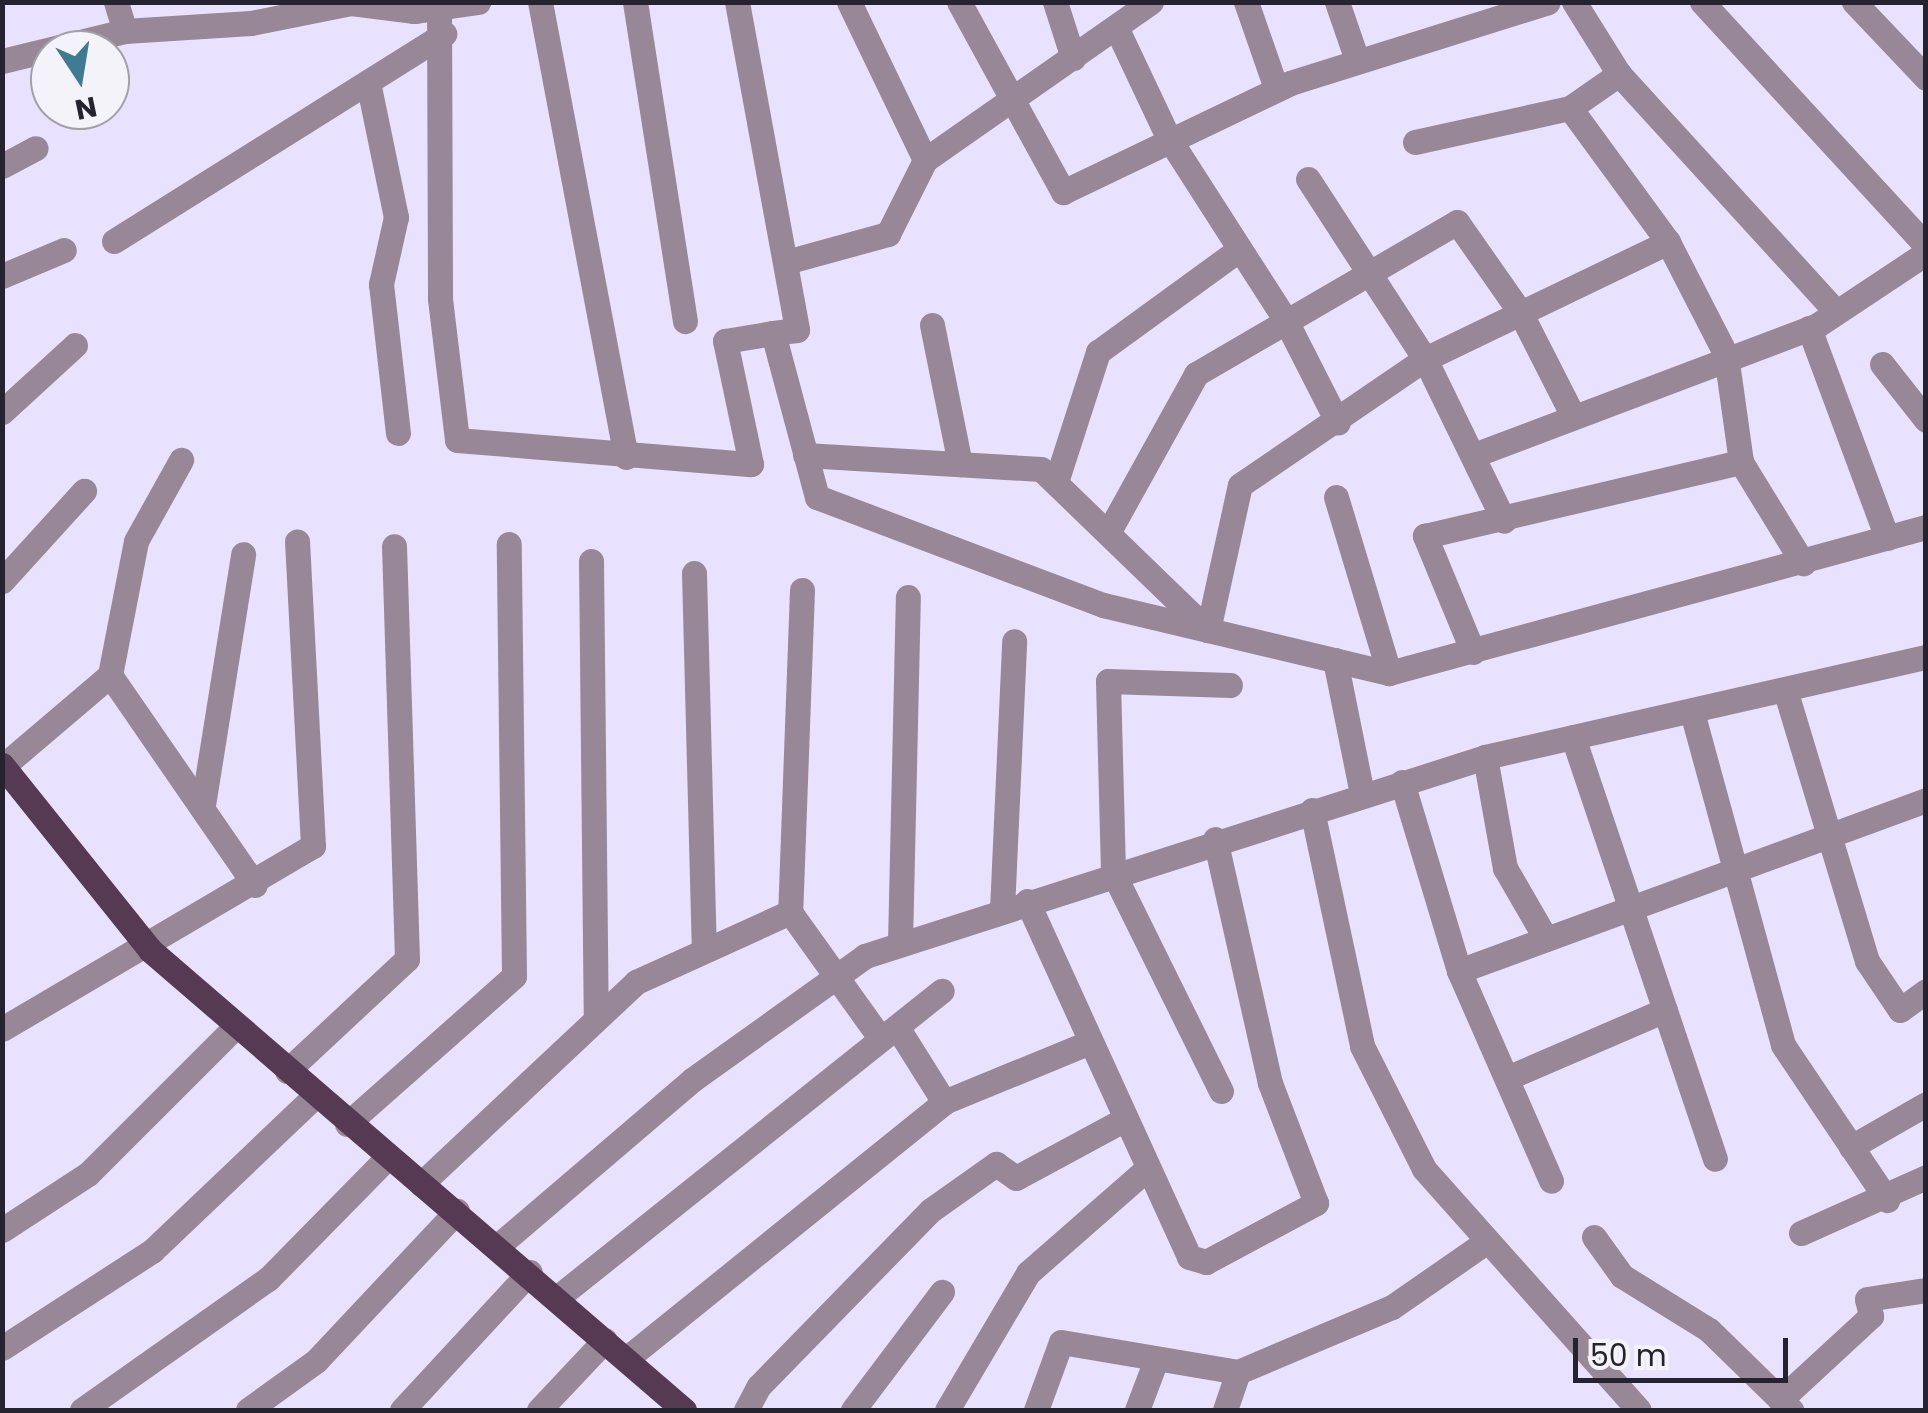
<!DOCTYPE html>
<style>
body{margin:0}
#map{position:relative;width:1928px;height:1413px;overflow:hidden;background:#e9e2fe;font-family:Poppins,sans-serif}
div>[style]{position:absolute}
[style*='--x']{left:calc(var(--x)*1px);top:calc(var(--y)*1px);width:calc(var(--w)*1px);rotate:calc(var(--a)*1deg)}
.minor>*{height:25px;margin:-12.5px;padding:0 12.5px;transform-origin:12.5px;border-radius:12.5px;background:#988796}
.major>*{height:25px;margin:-12.5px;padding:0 12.5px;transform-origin:12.5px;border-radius:12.5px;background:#563a54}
span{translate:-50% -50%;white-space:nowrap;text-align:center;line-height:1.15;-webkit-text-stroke:9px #f4f3fa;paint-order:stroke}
.frame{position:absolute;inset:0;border:5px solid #262330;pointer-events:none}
.north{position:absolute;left:30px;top:30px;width:100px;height:100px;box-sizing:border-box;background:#f4f3fa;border:2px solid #a2a0a9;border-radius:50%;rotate:168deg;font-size:28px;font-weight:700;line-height:40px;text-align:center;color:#262330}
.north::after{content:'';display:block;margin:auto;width:35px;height:45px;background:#3f7b92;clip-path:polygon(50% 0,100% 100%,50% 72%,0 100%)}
.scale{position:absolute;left:1573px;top:1338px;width:215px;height:45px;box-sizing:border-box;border:5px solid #262330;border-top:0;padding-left:12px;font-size:30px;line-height:35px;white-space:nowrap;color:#262330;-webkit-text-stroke:8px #f4f3fa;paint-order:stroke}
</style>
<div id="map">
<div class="minor">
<div style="--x:116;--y:2;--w:30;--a:73"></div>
<div style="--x:125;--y:31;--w:126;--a:-3.6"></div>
<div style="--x:251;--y:23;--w:102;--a:-11.3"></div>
<div style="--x:351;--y:3;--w:64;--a:7.2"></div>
<div style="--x:414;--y:11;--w:65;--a:-8"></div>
<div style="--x:439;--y:2;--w:297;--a:89.8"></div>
<div style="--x:440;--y:299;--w:142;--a:83.1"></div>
<div style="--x:457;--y:440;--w:295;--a:4.7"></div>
<div style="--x:751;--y:464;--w:126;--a:-101.9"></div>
<div style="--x:725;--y:341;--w:49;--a:-9.5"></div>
<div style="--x:540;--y:2;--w:463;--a:79.3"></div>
<div style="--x:635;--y:2;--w:323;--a:81.1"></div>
<div style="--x:737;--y:2;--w:333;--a:79.6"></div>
<div style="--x:797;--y:330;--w:24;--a:173"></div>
<div style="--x:773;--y:333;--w:170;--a:75"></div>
<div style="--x:817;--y:497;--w:306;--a:20.7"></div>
<div style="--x:1103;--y:605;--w:294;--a:13.4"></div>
<div style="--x:1389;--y:673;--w:556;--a:-15.21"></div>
<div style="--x:849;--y:2;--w:175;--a:64.3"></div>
<div style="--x:959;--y:2;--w:217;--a:61.3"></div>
<div style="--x:1063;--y:192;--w:252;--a:-25.6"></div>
<div style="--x:1290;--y:83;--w:270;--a:-17.4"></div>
<div style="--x:1055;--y:2;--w:59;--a:72.2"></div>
<div style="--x:1246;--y:2;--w:91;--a:70.8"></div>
<div style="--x:1337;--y:2;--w:61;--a:71"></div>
<div style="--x:1574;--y:2;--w:85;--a:58"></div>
<div style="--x:1619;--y:74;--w:317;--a:47.6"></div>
<div style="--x:1702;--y:2;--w:331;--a:47.4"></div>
<div style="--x:1854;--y:2;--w:105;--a:46.5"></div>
<div style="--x:1116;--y:27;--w:122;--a:64.7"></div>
<div style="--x:1168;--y:137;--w:219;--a:57.3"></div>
<div style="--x:1286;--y:321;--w:114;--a:63"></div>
<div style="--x:2;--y:61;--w:127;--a:-13.7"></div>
<div style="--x:368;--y:82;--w:138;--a:78.3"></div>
<div style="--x:396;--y:217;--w:69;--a:102.6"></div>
<div style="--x:381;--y:284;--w:150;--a:83.5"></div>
<div style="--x:1570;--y:108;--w:166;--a:53.8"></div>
<div style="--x:1668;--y:242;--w:127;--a:62.8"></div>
<div style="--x:1726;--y:355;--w:108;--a:82"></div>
<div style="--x:1741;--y:462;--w:119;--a:58.5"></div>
<div style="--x:1415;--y:142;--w:159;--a:-12.4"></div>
<div style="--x:1570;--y:108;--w:60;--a:-34.8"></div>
<div style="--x:2;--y:166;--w:38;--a:-28"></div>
<div style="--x:1308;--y:179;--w:215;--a:57"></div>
<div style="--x:1425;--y:359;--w:180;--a:64"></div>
<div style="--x:114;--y:241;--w:390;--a:-32.1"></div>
<div style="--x:786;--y:262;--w:106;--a:-15.4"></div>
<div style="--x:888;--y:234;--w:83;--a:-63.4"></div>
<div style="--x:925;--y:160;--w:276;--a:-35"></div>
<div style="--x:2;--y:276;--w:67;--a:-22.8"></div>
<div style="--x:932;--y:325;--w:142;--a:78.6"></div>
<div style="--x:1809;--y:328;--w:224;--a:69.6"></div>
<div style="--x:1882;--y:364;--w:71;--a:51.8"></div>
<div style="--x:2;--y:412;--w:99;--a:-42.5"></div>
<div style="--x:805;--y:455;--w:236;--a:3.4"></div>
<div style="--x:1041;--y:469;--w:232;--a:44"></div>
<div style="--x:1474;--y:455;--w:366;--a:-20.7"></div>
<div style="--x:1816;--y:326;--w:132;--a:-33.6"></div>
<div style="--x:1056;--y:482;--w:137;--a:-72.1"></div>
<div style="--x:1098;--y:352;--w:175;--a:-36"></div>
<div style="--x:1336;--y:497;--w:184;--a:73.2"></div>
<div style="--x:1108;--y:533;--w:182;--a:-61"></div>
<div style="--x:1196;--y:374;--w:302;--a:-30.2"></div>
<div style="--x:1457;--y:222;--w:110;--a:55"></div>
<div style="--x:1520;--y:312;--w:117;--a:63"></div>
<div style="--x:591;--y:561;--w:452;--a:89.4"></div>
<div style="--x:694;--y:573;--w:372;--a:88.5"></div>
<div style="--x:2;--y:581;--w:122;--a:-47.7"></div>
<div style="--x:802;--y:590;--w:322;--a:92.1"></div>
<div style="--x:790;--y:912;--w:156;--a:54.4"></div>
<div style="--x:1208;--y:630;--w:148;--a:-77.6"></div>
<div style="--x:1240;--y:485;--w:224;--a:-34.3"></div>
<div style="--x:1425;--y:359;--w:270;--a:-25.7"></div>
<div style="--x:1473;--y:652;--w:126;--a:-112.5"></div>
<div style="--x:1425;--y:536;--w:325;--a:-13.2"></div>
<div style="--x:1335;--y:660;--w:137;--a:78.6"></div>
<div style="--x:110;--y:675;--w:255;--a:55.4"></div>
<div style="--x:1787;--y:696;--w:277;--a:73.2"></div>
<div style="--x:1867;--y:961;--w:59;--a:56"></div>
<div style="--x:1900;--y:1010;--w:32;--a:-36"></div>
<div style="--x:1692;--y:712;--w:345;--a:74.7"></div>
<div style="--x:1783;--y:1045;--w:187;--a:56.1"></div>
<div style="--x:1573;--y:737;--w:445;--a:71.4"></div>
<div style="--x:1485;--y:757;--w:113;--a:79.8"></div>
<div style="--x:1505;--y:868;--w:82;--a:60"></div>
<div style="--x:2;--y:767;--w:142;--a:-40.4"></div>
<div style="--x:110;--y:675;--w:136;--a:-79"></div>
<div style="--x:136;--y:541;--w:93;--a:-60.9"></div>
<div style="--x:1402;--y:782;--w:197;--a:73.2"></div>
<div style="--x:1459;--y:971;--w:229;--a:66.3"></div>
<div style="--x:203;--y:805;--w:254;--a:-80.9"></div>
<div style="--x:1312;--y:810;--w:241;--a:78"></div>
<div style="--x:1362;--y:1046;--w:138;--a:63.2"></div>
<div style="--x:1424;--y:1169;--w:323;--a:48.3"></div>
<div style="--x:1027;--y:901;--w:391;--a:65.5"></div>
<div style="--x:1189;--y:1257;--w:18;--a:16"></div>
<div style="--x:1206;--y:1262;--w:125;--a:-28.2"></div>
<div style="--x:1316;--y:1203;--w:129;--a:-111"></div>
<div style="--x:1270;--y:1083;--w:250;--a:-102.7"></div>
<div style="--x:1002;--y:910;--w:269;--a:-87.4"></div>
<div style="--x:900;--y:944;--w:347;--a:-88.7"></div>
<div style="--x:1459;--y:971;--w:497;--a:-20.1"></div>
<div style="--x:897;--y:1027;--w:89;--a:57.9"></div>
<div style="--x:2;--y:1029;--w:361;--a:-30.5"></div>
<div style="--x:313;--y:846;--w:305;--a:-93"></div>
<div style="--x:287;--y:1071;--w:164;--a:-43"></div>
<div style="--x:407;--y:959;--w:413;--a:-91.8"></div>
<div style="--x:1507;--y:1078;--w:172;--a:-23.3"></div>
<div style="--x:1221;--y:1091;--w:244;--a:-116.3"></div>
<div style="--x:1113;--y:872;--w:191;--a:-91.5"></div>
<div style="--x:1108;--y:681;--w:122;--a:1.9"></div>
<div style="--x:347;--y:1124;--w:223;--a:-41.5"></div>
<div style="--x:514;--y:976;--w:432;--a:-90.7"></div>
<div style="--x:1851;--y:1147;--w:86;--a:-29.8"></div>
<div style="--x:421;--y:1184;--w:295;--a:-43.2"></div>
<div style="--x:636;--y:982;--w:169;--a:-24.4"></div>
<div style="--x:2;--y:1230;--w:103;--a:-33.1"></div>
<div style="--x:88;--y:1174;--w:209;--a:-45"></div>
<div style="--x:1801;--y:1233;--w:137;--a:-24.1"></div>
<div style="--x:1594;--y:1237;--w:48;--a:54.3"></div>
<div style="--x:1622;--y:1276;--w:102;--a:31.8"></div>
<div style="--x:1709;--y:1330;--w:115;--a:44.3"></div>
<div style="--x:500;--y:1244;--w:253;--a:-40.5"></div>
<div style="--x:692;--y:1080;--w:213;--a:-35.6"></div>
<div style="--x:865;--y:956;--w:651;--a:-17.79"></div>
<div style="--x:1485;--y:757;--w:452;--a:-12.8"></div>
<div style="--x:558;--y:1297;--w:491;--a:-38.6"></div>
<div style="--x:2;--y:1348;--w:179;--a:-32.9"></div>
<div style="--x:152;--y:1251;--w:225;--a:-43.6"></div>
<div style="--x:626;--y:1359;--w:409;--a:-38.9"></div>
<div style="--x:944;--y:1102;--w:158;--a:-22.3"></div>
<div style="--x:1780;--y:1400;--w:124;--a:-42.7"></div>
<div style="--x:1871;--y:1316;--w:17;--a:-103"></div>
<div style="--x:1867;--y:1299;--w:60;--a:-8.7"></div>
<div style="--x:82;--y:1410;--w:228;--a:-35.2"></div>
<div style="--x:268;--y:1279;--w:170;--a:-45.5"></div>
<div style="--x:248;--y:1410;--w:84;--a:-35.8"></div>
<div style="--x:316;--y:1361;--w:206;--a:-46.8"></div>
<div style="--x:402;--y:1410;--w:188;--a:-47.2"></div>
<div style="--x:539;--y:1410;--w:96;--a:-46.7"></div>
<div style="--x:746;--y:1410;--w:27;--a:-62"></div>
<div style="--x:759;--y:1386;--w:246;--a:-45.7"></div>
<div style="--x:931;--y:1210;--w:80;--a:-35.3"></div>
<div style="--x:996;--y:1164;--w:24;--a:35"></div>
<div style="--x:1016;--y:1178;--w:124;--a:-28.4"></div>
<div style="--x:853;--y:1410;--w:148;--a:-53"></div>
<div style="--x:947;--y:1410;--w:159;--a:-59.4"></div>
<div style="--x:1028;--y:1273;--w:158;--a:-41.2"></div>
<div style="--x:1036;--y:1410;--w:72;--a:-69.8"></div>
<div style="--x:1061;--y:1342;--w:180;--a:9.6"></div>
<div style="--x:1238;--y:1372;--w:167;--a:-22.9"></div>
<div style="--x:1392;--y:1307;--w:111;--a:-34.7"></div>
<div style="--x:1137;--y:1410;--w:48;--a:-69.3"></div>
<div style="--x:1225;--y:1410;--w:40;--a:-71.1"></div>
</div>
<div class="major">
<div style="--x:2;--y:765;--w:237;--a:51.3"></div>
<div style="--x:150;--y:950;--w:705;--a:40.74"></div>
</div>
<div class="frame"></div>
<div class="north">N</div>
<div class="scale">50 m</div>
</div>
